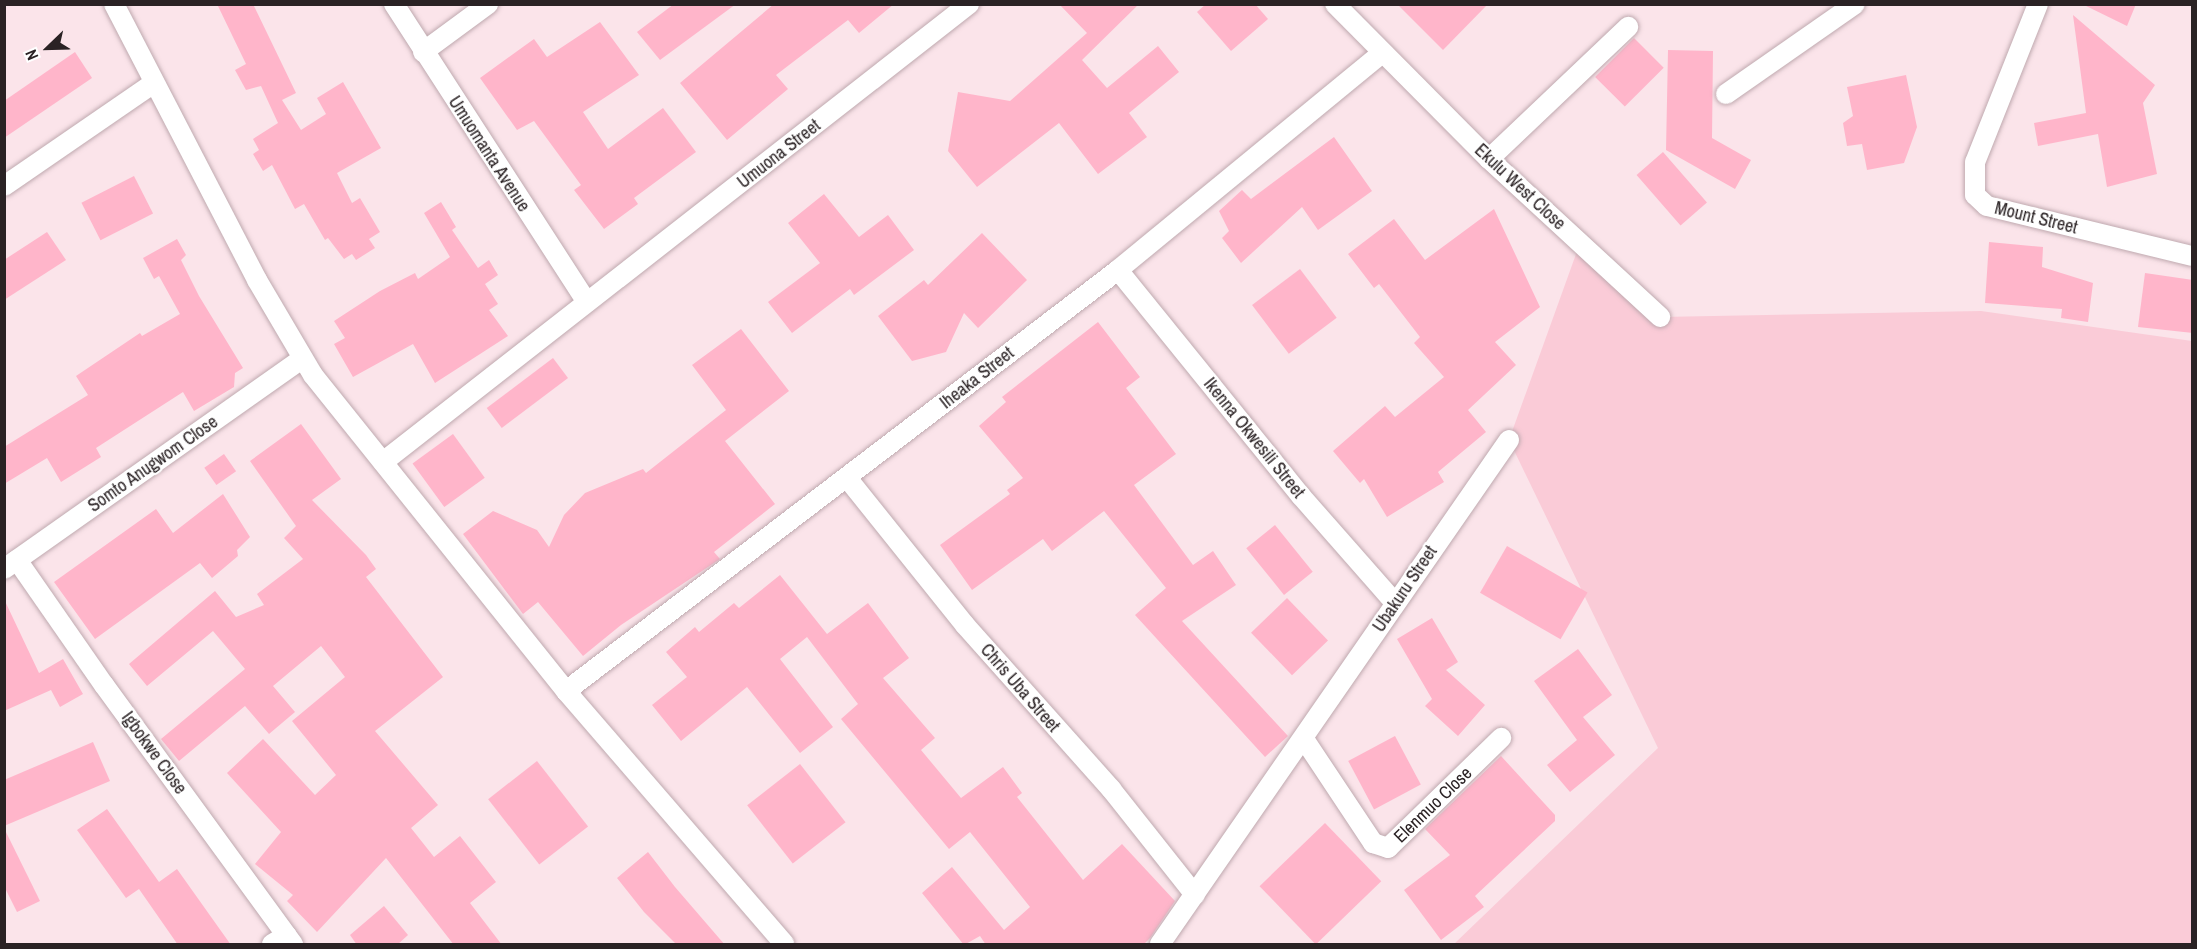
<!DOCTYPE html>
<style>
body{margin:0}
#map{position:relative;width:2197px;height:949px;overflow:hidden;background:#fbe4ea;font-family:"Archivo Narrow",sans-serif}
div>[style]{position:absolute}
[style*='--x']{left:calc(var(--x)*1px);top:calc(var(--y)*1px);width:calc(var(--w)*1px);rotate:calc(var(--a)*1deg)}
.green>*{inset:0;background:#facbd7}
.building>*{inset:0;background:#ffb5ca;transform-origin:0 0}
.roads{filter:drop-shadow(0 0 2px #bfa9af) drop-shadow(0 0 2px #bfa9af)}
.street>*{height:20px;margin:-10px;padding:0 10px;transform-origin:10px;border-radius:10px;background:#fff}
span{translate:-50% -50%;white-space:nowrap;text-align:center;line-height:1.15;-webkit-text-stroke:4.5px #fff;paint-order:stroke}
.street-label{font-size:18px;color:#2a2224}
.frame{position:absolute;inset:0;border:6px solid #2a2224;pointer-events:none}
.north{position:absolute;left:18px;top:18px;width:60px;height:60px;-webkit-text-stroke:4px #fff;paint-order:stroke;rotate:247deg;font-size:16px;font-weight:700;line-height:24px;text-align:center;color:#2a2224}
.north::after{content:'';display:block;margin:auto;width:21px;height:27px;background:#2a2224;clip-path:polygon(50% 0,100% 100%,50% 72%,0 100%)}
</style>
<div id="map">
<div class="green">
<div style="clip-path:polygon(1580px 243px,1660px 317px,1981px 311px,2192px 341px,2192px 944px,1454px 944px,1658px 748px,1509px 440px)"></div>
</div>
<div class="building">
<div style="clip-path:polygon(217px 4px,253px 4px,296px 93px,282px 100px,301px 130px,326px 114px,317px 98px,343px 82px,381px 148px,337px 173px,352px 203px,360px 198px,380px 232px,369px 239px,375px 248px,356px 260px,352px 254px,344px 259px,328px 238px,325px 240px,304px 204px,295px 209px,272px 165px,263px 171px,253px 154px,259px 150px,253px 139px,278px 123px,261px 86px,246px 90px,235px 70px,246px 64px)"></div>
<div style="clip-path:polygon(674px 4px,736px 4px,660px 60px,637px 32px)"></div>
<div style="clip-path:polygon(774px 4px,894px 4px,859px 33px,848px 20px,776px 75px,788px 89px,727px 140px,680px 83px)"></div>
<div style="clip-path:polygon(1059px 4px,1139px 4px,1082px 60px,1107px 88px,1158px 46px,1179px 72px,1129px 113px,1147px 137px,1098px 174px,1059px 123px,977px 187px,948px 151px,958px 92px,1010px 101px,1087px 33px)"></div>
<div style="clip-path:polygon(1206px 4px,1255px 4px,1268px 19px,1231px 51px,1197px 12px)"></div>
<div style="clip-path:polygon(1397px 4px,1488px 4px,1443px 50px)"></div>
<div style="clip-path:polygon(2082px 4px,2136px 4px,2127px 26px)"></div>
<div style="clip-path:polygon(2073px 15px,2155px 85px,2143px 103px,2157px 174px,2107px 187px,2098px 134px,2038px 146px,2034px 123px,2086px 113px)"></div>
<div style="clip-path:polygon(600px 22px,639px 75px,583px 112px,608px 149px,663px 108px,696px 152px,634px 198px,638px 204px,604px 229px,574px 190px,581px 185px,534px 121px,517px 130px,480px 78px,534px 39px,547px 57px)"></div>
<div style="left:1634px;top:38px;width:42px;height:55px;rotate:45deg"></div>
<div style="clip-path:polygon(1668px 50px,1713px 51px,1712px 138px,1751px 160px,1735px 189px,1666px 150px)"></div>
<div style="clip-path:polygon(75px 52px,92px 78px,4px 138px,4px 101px)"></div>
<div style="clip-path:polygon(1906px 75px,1917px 127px,1904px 163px,1867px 170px,1862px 144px,1847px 146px,1843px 123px,1853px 116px,1847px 87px)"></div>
<div style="clip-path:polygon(1334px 137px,1372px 191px,1318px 230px,1302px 207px,1241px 263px,1222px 238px,1229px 231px,1219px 211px,1242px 190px,1251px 199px)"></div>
<div style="left:1663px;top:152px;width:67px;height:35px;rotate:49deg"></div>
<div style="left:134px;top:176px;width:42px;height:59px;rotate:63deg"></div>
<div style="clip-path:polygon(824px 194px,859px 237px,888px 215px,914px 250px,854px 295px,850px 289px,792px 333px,768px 302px,820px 263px,788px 223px)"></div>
<div style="clip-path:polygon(441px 202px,456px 227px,452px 230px,478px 268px,489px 260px,498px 275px,485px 284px,498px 304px,489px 310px,508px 336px,435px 383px,413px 344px,353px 377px,334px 344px,345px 338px,334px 321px,380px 291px,415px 273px,418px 279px,450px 257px,424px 213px)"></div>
<div style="clip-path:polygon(1494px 209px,1540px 307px,1495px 342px,1516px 365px,1468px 410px,1486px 432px,1438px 472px,1444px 482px,1387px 517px,1364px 479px,1360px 483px,1333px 451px,1385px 406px,1395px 417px,1444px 377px,1414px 343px,1420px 337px,1379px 284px,1374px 288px,1348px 254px,1394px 219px,1425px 260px)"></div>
<div style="clip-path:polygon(47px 232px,66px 260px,4px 300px,4px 260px)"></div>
<div style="clip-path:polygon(982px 233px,1027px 280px,978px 328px,964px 313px,946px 352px,912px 361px,878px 316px,924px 280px,928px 285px)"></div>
<div style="clip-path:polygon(177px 239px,186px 255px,181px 260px,199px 296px,243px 368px,235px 373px,234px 387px,194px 411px,183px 392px,96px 448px,101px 457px,61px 482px,47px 458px,4px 484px,4px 447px,88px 395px,76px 376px,140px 333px,142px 336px,180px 314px,159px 276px,154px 279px,143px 258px)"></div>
<div style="clip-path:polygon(1989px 242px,2043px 247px,2042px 267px,2093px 283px,2088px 322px,2061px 318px,2062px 309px,1985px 303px)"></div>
<div style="left:1300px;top:269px;width:61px;height:60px;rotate:53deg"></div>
<div style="clip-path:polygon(2145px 273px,2193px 280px,2193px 333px,2138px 327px)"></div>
<div style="clip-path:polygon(1098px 322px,1140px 377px,1126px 388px,1176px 454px,1134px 485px,1193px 565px,1213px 551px,1236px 585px,1182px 621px,1288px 736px,1265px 757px,1135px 615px,1166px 588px,1104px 511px,1052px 551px,1043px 539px,972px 590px,940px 545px,1010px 494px,1007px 490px,1023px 478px,979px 426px,1006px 402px,1002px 397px)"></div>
<div style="clip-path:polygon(741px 329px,789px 391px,725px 441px,775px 504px,714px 552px,720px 559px,621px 625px,583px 656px,538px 602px,523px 614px,463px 534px,493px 511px,537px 530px,549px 547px,564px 515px,585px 493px,643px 469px,646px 473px,726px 410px,692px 365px)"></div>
<div style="left:553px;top:358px;width:25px;height:83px;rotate:53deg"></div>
<div style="clip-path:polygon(301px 424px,341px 479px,312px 500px,366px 555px,376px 569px,366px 577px,443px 677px,375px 731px,438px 805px,411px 828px,434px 857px,460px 836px,496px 882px,470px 903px,502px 945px,454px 945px,386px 858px,317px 932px,287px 901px,293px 895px,255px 864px,281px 832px,227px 773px,263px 739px,315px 795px,336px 775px,292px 721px,345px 677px,321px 646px,273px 686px,295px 712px,269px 734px,245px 706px,179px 761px,161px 739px,245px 669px,213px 631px,147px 686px,129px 664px,215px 591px,236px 617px,264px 605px,257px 594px,303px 559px,284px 538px,296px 526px,250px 461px)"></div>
<div style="left:453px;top:434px;width:54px;height:50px;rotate:54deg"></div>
<div style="left:224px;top:454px;width:21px;height:24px;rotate:55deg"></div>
<div style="clip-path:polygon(223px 494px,250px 537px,237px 550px,238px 556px,212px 578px,200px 563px,95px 639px,54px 582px,156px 509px,173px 533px)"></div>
<div style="left:1275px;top:525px;width:60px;height:37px;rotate:51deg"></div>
<div style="left:1507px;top:546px;width:93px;height:54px;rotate:30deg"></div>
<div style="clip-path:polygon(780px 575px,827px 634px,868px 603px,909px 658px,883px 678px,935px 738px,921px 750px,961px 798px,1003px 767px,1022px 793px,1017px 797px,1083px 880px,1122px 844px,1175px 901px,1150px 938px,1143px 945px,986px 945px,980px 936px,964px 945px,922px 893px,952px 867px,1004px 930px,1030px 907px,970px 832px,949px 849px,841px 719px,858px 704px,807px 637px,780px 659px,833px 727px,800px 753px,747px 687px,681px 741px,652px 705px,687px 677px,666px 652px,695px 627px,699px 632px,734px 603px,739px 608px)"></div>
<div style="left:1287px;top:598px;width:59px;height:50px;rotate:46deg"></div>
<div style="clip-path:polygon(4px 599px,39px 673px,63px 659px,83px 694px,60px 707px,51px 690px,4px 711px)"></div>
<div style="clip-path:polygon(1432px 618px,1458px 662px,1446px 670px,1485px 705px,1458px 736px,1425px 706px,1432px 699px,1397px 639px)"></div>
<div style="clip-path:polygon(1578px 649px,1612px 695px,1583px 717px,1615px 755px,1570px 792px,1547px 765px,1577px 740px,1534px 681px)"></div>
<div style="left:1395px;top:736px;width:55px;height:53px;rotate:62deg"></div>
<div style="clip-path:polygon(93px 742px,110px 781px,4px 826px,4px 780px)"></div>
<div style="clip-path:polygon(1501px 756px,1555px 815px,1555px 821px,1475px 896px,1484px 907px,1441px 940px,1404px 890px,1450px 855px,1425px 829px)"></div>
<div style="left:537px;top:761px;width:83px;height:62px;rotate:52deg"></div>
<div style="left:800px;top:764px;width:74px;height:67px;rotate:52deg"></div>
<div style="clip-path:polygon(107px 809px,159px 882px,177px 869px,231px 945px,178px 945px,139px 889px,126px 898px,77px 830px)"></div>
<div style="left:1325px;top:823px;width:81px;height:91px;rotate:46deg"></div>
<div style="clip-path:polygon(4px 828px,40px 901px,17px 912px,4px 886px)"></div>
<div style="clip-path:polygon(648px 852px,675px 887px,725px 945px,677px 945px,644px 912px,617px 878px)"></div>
<div style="clip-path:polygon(384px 906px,408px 935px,397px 945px,357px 945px,350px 935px)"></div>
</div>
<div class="roads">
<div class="street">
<div style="--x:114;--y:4;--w:311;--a:62.6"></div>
<div style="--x:257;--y:280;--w:110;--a:59.5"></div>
<div style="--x:313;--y:375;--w:405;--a:51.3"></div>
<div style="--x:566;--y:691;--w:334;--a:49.2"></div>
<div style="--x:394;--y:4;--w:355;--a:57.1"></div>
<div style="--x:1335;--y:4;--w:218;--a:45.2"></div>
<div style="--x:1489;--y:159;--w:233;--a:42.7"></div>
<div style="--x:2038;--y:4;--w:170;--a:111.7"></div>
<div style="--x:1975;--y:162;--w:33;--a:90"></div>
<div style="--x:1975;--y:195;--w:16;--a:43"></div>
<div style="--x:1987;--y:206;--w:211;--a:13.7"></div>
<div style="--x:423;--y:52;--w:81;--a:-36.4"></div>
<div style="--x:1726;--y:94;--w:157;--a:-34.9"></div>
<div style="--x:1489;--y:159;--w:192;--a:-43.5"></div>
<div style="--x:4;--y:186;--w:182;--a:-34.5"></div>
<div style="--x:1118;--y:270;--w:291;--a:51"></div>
<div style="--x:1301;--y:496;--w:142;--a:48.7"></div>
<div style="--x:383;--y:462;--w:744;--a:-38.01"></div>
<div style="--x:848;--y:479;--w:187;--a:51.3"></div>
<div style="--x:965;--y:625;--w:220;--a:48.3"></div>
<div style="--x:1111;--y:789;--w:135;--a:51.6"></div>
<div style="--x:17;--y:560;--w:152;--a:55.2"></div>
<div style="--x:104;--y:685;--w:321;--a:53.9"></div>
<div style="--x:4;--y:569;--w:365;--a:-35.2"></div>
<div style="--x:566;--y:691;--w:694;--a:-37.33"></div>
<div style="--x:1118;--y:270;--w:340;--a:-39.4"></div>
<div style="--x:1304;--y:739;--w:125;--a:56.4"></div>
<div style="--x:1373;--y:843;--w:16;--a:18"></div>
<div style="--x:1388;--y:848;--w:158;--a:-44.2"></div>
<div style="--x:272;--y:944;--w:17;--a:-31"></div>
<div style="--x:1160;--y:944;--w:613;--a:-55.3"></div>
</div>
</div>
<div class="street-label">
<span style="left:489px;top:154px;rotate:57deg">Umuomanta Avenue</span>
<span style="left:779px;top:154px;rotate:-38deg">Umuona Street</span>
<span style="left:1520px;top:187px;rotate:43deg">Ekulu West Close</span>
<span style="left:2036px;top:218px;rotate:14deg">Mount Street</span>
<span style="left:977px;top:378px;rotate:-38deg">Iheaka Street</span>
<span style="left:1254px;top:438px;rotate:51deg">Ikenna Okwesili Street</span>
<span style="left:153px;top:464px;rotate:-35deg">Somto Anugwom Close</span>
<span style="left:1405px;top:589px;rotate:-56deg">Ubakuru Street</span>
<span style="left:1020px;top:688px;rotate:49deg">Chris Uba Street</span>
<span style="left:154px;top:753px;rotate:54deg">Igbokwe Close</span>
<span style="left:1433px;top:805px;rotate:-44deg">Elenmuo Close</span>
</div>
<div class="frame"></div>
<div class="north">N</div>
</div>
